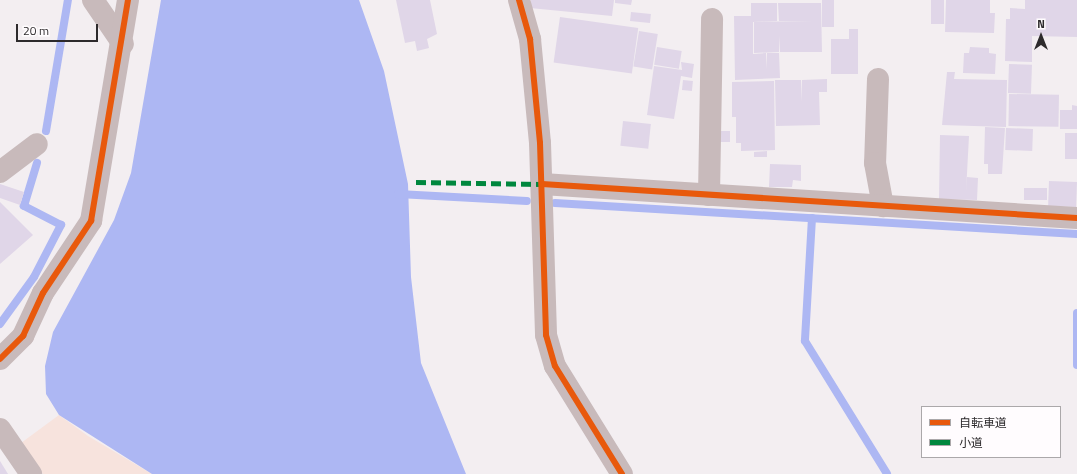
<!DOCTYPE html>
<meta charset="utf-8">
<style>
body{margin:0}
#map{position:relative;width:1077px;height:474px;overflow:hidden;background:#f3eef1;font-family:"Titillium Web","Noto Sans JP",sans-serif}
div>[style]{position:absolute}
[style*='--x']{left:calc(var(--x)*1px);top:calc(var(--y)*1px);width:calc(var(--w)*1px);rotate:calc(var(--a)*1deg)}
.green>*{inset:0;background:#f7e3dd}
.water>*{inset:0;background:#adb7f3}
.stream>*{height:8px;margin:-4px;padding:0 4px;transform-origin:4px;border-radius:4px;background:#adb7f3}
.building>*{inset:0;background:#e0d6e8;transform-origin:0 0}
.minor>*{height:22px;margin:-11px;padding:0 11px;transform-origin:11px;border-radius:11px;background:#c8babb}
.quiet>*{height:5px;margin-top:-2.5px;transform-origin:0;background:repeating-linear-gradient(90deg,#00873e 0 10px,transparent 0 15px)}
.cycleway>*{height:6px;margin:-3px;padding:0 3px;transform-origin:3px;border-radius:3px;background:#e8590c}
span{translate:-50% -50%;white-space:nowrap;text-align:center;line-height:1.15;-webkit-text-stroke:3.5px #fffcfe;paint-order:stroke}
.legend{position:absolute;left:921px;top:406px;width:140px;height:52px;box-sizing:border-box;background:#fffcfe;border:1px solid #aba8aa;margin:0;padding:5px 7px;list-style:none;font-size:12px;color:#2d2a2c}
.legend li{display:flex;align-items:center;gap:8px;height:20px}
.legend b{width:20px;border:1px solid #aba8aa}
.north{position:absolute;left:1021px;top:16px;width:40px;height:40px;-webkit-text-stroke:3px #fffcfe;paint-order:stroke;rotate:0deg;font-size:11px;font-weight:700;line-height:16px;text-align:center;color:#2d2a2c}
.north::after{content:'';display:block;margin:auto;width:14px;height:18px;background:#2d2a2c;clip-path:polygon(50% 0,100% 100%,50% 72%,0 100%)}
.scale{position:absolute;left:16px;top:24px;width:82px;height:18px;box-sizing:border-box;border:2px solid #2d2a2c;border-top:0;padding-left:5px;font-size:12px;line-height:14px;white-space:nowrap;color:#2d2a2c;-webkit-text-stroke:3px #fffcfe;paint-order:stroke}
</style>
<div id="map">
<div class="green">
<div style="clip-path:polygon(59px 415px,88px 436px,152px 474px,43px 474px,21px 443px)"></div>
</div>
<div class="water">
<div style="clip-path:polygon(161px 0,359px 0,384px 71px,408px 184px,411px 277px,421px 363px,466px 474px,152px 474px,59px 415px,46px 394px,45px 366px,53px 332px,114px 220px,131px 173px)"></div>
</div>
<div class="stream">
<div style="--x:46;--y:131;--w:133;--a:-80.5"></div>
<div style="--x:398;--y:194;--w:129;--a:3.1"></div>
<div style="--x:555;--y:203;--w:523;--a:3.4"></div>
<div style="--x:812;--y:218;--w:123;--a:93.3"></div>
<div style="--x:805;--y:341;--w:156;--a:58.3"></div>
<div style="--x:1077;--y:313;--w:52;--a:90"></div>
<div style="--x:0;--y:324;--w:58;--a:-54.1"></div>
<div style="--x:34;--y:277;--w:59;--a:-62.6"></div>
<div style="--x:61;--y:225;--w:42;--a:-152.8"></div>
<div style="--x:24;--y:206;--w:45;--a:-73.2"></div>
</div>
<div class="building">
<div style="clip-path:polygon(396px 0,430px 0,437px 34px,427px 39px,429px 48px,417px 51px,415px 41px,405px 43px)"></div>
<div style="clip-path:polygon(531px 0,614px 0,612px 16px,530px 8px)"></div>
<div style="clip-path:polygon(615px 0,632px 0,631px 5px,615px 3px)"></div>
<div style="left:822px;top:0;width:12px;height:27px"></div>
<div style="left:931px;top:0;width:13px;height:24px"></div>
<div style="clip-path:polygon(946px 0,990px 0,990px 13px,995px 13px,994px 33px,945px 32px)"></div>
<div style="clip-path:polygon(1025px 0,1077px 0,1077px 37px,1032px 36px,1032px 62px,1005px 61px,1006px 19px,1010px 19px,1010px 8px,1025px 9px)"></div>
<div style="clip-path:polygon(751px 3px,777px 3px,777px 21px,753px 22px,753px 54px,766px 53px,767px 69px,767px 53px,779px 53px,780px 78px,735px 80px,734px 16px,751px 16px)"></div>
<div style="clip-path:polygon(778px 3px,821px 3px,822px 52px,780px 52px,779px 36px,779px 52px,754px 53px,754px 22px,813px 21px,779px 21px)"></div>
<div style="left:631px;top:12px;width:20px;height:9px;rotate:6deg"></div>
<div style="left:560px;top:17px;width:79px;height:46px;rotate:8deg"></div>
<div style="clip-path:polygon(849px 29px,858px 29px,858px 74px,831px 74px,831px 39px,849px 39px)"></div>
<div style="left:639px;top:31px;width:19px;height:36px;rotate:9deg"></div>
<div style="left:657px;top:47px;width:25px;height:18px;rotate:9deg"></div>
<div style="clip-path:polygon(970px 47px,989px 48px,989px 53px,996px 54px,995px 74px,963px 73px,964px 53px,969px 53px)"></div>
<div style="clip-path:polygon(681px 62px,694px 64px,692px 78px,681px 76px,674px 119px,647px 115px,654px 66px,682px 70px)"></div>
<div style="left:1009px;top:64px;width:23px;height:29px;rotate:2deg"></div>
<div style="clip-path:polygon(947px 72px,955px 72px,954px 79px,1007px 80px,1006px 127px,942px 125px)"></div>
<div style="clip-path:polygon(827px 79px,827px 92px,819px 92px,820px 125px,776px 126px,775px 80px,801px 80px,802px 102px,802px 80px)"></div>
<div style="left:683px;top:80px;width:10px;height:10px;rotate:6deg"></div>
<div style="clip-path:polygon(774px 81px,775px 150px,741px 151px,741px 143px,736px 143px,736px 117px,732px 117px,732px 82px)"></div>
<div style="left:1009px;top:94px;width:50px;height:32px;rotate:1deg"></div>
<div style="clip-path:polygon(1072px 105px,1077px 106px,1077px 129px,1060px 129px,1060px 110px,1072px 110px)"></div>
<div style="left:623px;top:121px;width:28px;height:25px;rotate:6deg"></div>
<div style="clip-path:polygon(985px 127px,1005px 128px,1002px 174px,988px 174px,988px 164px,984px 164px)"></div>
<div style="left:1006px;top:128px;width:27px;height:22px;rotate:2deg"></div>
<div style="left:730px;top:131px;width:11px;height:12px;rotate:90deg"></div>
<div style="left:1065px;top:133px;width:12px;height:26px"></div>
<div style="clip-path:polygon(940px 135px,969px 136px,966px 192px,967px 177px,978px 178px,977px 200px,939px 199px)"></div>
<div style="clip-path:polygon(767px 151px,767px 157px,754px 157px,754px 152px)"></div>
<div style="clip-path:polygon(770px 164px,801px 165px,801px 181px,793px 180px,792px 187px,769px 187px)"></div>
<div style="left:1049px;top:181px;width:28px;height:25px;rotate:2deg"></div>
<div style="clip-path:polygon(0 184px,24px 192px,20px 205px,0 198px)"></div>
<div style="left:1024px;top:188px;width:23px;height:12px"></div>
<div style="clip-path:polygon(0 202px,33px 235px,0 264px)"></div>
<div style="clip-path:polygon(0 461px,8px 474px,0 474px)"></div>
</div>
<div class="minor">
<div style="--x:93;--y:0;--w:53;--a:55.7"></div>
<div style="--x:519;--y:0;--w:41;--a:74.2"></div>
<div style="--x:530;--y:39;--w:104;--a:84.5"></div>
<div style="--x:540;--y:143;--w:192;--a:88.2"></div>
<div style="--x:546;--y:335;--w:32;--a:74"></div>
<div style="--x:555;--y:366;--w:127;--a:58.2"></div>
<div style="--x:878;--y:79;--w:84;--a:92"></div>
<div style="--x:875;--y:163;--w:44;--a:79.5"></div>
<div style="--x:0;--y:172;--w:46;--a:-37.1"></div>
<div style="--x:542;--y:184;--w:536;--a:3.64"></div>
<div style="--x:709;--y:195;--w:176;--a:-89"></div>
<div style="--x:0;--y:359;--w:33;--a:-45"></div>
<div style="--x:23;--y:336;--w:47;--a:-65.1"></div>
<div style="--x:43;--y:293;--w:87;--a:-56.3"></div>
<div style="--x:91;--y:221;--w:224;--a:-80.5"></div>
<div style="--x:0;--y:429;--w:55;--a:55.4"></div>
</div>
<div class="quiet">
<div style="--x:416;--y:182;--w:126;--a:0.9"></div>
</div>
<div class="cycleway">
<div style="--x:519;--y:0;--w:41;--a:74.2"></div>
<div style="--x:530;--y:39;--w:104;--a:84.5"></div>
<div style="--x:540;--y:143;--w:192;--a:88.2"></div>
<div style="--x:546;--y:335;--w:32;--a:74"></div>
<div style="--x:555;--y:366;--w:127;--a:58.2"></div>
<div style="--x:542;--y:184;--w:536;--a:3.64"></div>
<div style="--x:0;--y:359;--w:33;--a:-45"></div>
<div style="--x:23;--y:336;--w:47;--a:-65.1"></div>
<div style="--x:43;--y:293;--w:87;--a:-56.3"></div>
<div style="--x:91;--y:221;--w:224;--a:-80.5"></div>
</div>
<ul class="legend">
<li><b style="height:5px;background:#e8590c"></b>自転車道</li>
<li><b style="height:5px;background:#00873e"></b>小道</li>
</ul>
<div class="north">N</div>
<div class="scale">20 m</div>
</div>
